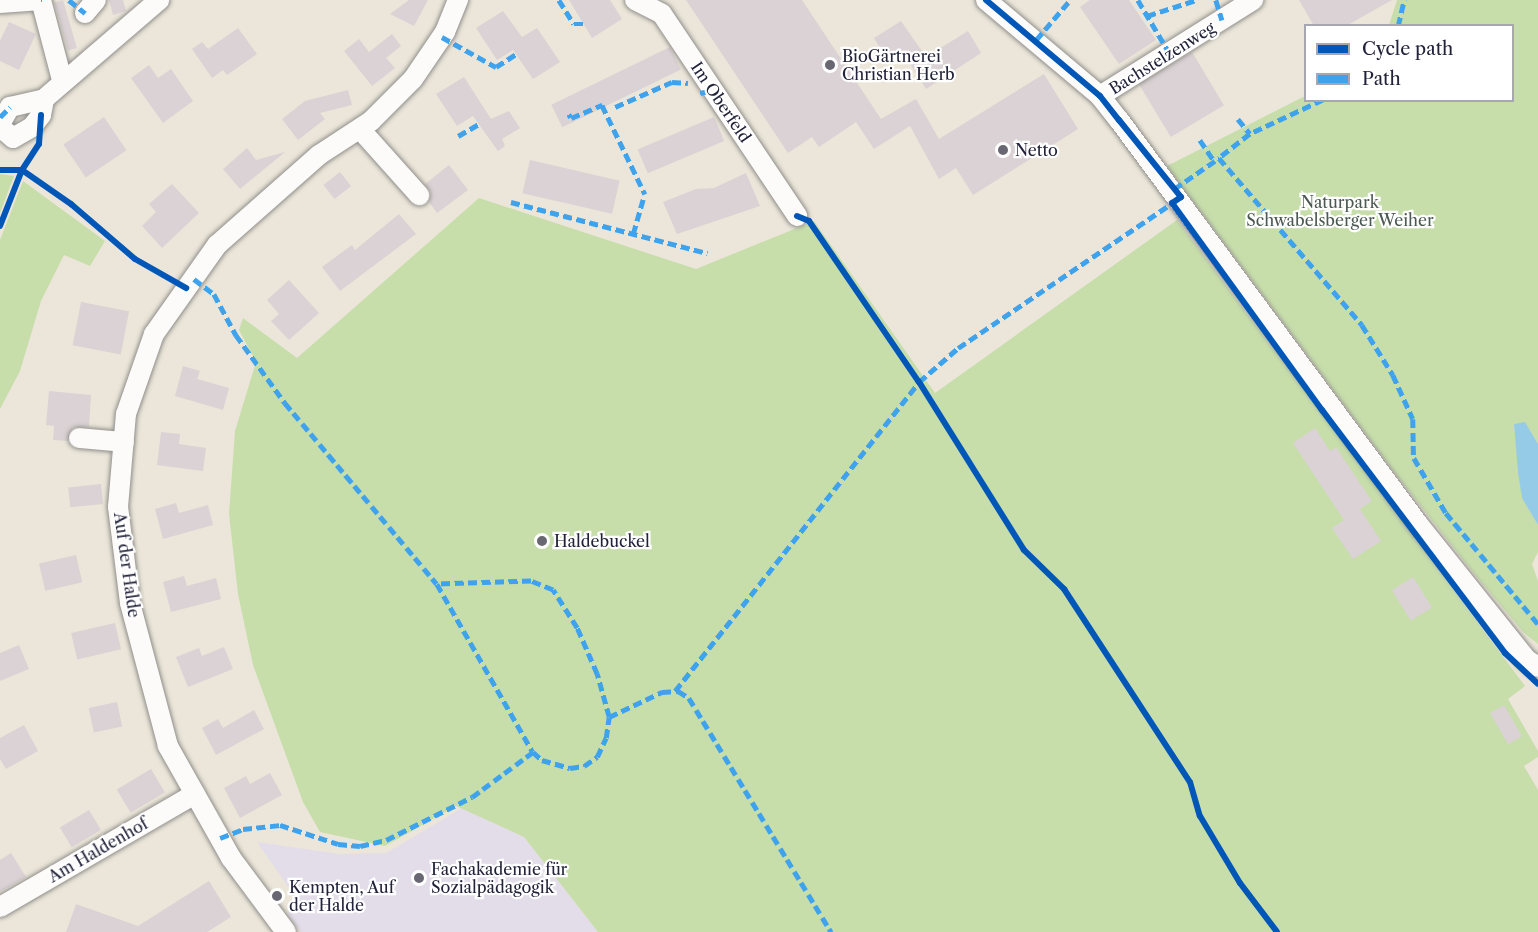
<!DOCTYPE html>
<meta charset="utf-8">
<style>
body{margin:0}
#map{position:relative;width:1538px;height:932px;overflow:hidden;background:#ebe6d9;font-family:"Libre Caslon Text",serif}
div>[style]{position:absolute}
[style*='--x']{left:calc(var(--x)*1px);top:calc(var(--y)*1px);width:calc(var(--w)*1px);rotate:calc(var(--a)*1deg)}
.built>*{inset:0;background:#e3dde9}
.green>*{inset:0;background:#c7deab}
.water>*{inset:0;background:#95cbe6}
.building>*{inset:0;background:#dad2d4;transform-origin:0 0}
.roads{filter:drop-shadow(0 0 2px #908e8b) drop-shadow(0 0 2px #908e8b)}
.minor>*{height:20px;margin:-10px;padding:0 10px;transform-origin:10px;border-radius:10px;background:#fcfbf9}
.quiet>*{height:4.5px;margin-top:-2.25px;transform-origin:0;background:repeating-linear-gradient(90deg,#3ea2ec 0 9px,transparent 0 13.5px)}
.cycleway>*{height:6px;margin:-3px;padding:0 3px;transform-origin:3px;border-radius:3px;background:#0057b8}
.dots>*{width:16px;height:16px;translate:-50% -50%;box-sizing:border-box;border:3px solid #fff;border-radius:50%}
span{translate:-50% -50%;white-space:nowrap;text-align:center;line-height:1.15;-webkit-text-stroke:4.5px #fff;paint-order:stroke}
.poi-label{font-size:16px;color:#22223b}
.left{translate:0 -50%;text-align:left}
.street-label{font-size:16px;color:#22223b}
.park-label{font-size:16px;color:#4b5952}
.legend{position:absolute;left:1304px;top:24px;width:210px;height:78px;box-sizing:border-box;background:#fff;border:2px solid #a7a7b1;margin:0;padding:8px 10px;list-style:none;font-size:18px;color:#22223b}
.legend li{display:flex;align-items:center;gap:12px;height:30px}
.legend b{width:30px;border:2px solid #a7a7b1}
</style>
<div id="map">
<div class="built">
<div style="clip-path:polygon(462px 808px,524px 837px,598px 932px,301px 932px,287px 914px,299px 902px,257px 842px,340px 854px,386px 853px)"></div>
</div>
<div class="green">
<div style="clip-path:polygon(1397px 0,1538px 0,1538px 444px,1525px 423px,1514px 424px,1522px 497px,1538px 525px,1538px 552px,1532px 564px,1538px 581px,1538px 644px,1524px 633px,1472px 571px,1391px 468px,1167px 166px,1305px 96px,1306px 100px,1512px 100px,1512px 26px,1389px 25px)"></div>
<div style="clip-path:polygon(0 174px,14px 176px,0 213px)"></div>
<div style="clip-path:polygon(23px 181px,105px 241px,90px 266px,64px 255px,41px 301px,20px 371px,0 409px,0 240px)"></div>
<div style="clip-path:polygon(479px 198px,696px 269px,814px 221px,935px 393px,1177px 220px,1525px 686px,1508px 699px,1538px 751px,1538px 757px,1524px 766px,1538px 790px,1538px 932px,598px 932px,524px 837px,456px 806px,385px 846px,320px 832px,303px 802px,253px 665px,238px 594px,229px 514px,235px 431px,256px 362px,239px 330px,243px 318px,297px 358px)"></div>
</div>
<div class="water">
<div style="clip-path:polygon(1525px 422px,1538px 444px,1538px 525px,1522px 498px,1518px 472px,1514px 424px)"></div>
</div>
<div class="building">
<div style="left:63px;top:0;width:50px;height:9px;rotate:74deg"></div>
<div style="clip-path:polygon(109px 0,123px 0,126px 11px,113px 15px)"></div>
<div style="clip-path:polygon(409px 0,428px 0,414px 26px,390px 14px)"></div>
<div style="clip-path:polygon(569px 0,610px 0,622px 19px,592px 38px)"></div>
<div style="clip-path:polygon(686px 0,802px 0,881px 119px,916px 99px,939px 139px,1044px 74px,1078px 129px,973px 195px,956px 168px,939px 179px,910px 126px,874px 149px,856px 122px,819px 147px,812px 137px,788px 153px)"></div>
<div style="clip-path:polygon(1090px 0,1129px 0,1156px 40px,1119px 64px,1080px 7px)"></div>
<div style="clip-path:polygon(1299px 0,1392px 0,1346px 26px,1314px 26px)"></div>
<div style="clip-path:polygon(503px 11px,522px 37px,537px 28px,560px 62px,533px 79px,513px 50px,497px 60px,476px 28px)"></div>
<div style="clip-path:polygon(901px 21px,926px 57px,968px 31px,981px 53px,926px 89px,902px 51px,887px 60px,874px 38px)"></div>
<div style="clip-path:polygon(9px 22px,36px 34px,19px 70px,0 61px,0 41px)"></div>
<div style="clip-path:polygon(238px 28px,257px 54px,227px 75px,223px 70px,212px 78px,192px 49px,202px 42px,208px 49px)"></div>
<div style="clip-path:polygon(392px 34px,401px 46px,386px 58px,395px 68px,372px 86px,344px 51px,359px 39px,369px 52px)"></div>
<div style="left:670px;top:47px;width:25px;height:132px;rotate:64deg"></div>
<div style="left:1192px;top:52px;width:62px;height:62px;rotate:59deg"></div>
<div style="clip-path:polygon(149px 65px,158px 78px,171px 69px,193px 101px,163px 123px,131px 78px)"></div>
<div style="clip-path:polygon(464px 77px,491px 119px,509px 111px,520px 128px,502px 139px,505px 146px,498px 151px,473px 116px,457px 126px,436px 94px)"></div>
<div style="clip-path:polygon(348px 90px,352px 105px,320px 113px,325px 119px,298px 140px,282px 119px,305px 101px)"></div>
<div style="left:104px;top:117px;width:40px;height:49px;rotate:56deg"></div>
<div style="left:714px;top:117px;width:26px;height:83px;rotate:67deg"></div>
<div style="clip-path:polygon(247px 148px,256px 160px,285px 152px,240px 189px,223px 169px)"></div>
<div style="left:530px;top:160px;width:92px;height:34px;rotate:13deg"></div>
<div style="clip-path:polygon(449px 165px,468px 190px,437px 213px,429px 202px,431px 193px,425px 184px)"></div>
<div style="left:340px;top:172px;width:18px;height:21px;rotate:52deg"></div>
<div style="clip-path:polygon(746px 173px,760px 206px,677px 234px,663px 202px,696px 189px,714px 188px)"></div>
<div style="clip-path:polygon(172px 184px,199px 213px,162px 248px,142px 226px,156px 212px,149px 204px)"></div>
<div style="clip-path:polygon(399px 214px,416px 234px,340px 291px,322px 267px,352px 245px,355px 250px)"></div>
<div style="clip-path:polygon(289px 280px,319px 313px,289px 340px,271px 321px,279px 314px,267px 300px)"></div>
<div style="left:81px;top:302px;width:49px;height:44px;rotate:11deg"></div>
<div style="clip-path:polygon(183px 366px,200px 371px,197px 379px,229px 388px,223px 410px,175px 396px)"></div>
<div style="clip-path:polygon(49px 391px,91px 395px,89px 427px,73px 427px,68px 441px,53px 440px,54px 426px,46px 425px)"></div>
<div style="clip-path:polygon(1315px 428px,1330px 451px,1336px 447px,1372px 501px,1360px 509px,1381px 541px,1353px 559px,1332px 528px,1344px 520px,1293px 443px)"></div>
<div style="clip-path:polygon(161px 432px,180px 434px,179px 444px,206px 448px,203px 471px,157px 465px)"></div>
<div style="left:101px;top:484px;width:20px;height:33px;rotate:84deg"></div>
<div style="clip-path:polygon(176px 503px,179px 513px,208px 505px,213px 525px,163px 539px,155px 509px)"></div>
<div style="left:76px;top:555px;width:28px;height:38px;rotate:77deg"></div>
<div style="clip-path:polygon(184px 576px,187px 586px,216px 578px,221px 599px,171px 612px,163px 582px)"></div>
<div style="left:1413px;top:577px;width:36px;height:25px;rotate:58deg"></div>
<div style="left:115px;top:623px;width:27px;height:45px;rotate:77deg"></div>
<div style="clip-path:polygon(19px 645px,29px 669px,0 681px,0 653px)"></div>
<div style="clip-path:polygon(224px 647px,233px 669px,188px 687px,176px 657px,199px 648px,202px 656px)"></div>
<div style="left:117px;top:702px;width:25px;height:29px;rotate:78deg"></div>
<div style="left:1504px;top:705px;width:36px;height:16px;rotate:60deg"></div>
<div style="clip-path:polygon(254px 710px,264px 729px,216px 755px,202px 728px,218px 719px,223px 728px)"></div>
<div style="clip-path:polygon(24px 725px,38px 751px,6px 769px,0 759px,0 738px)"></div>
<div style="left:151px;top:769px;width:27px;height:40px;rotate:59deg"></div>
<div style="clip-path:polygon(270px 773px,282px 795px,240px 818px,224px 788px,246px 776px,250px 784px)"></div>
<div style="left:89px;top:810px;width:23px;height:34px;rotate:59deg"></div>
<div style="clip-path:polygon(11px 853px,26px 877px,0 892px,0 860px)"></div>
<div style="clip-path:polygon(209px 881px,231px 917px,207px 932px,66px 932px,76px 904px,138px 926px)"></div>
</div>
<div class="roads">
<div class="minor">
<div style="--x:41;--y:0;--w:83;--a:75.3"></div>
<div style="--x:635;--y:0;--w:30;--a:27"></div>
<div style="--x:662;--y:14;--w:243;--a:56.2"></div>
<div style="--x:986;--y:0;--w:149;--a:40.1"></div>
<div style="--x:1100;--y:96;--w:31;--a:52"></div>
<div style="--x:1119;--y:120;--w:503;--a:53.49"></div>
<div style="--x:1418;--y:524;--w:173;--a:51.3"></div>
<div style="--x:1526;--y:659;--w:14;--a:34"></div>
<div style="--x:0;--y:3;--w:41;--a:-4.2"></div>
<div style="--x:85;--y:13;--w:17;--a:-50"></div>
<div style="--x:1100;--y:96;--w:181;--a:-32.1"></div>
<div style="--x:0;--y:124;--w:20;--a:-60"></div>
<div style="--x:10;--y:107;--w:35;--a:-13"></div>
<div style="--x:44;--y:99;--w:152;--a:-40.7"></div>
<div style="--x:0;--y:127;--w:17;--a:40"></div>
<div style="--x:13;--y:138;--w:22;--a:-30"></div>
<div style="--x:32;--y:127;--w:15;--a:-53"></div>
<div style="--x:41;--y:115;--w:16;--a:-79"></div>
<div style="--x:360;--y:129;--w:89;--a:48.2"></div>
<div style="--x:79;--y:438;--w:45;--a:5.1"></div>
<div style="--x:0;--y:907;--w:225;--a:-30.1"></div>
<div style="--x:286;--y:932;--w:92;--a:-126.6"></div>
<div style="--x:231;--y:858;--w:129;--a:-119.4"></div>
<div style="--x:168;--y:746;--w:148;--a:-104.9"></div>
<div style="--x:130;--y:603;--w:97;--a:-97.1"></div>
<div style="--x:118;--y:507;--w:93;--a:-85.1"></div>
<div style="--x:126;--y:414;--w:85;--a:-70.7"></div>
<div style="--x:154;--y:334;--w:109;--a:-54.7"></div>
<div style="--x:217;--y:245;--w:136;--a:-41.4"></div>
<div style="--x:319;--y:155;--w:62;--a:-33.2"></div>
<div style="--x:371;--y:121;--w:59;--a:-45"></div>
<div style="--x:413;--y:79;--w:57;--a:-55.8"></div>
<div style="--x:445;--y:32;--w:35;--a:-68"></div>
</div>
</div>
<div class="quiet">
<div style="--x:41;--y:0;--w:1;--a:0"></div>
<div style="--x:69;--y:0;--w:21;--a:39"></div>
<div style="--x:559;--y:0;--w:28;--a:58"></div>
<div style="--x:574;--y:24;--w:10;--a:0"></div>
<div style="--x:1138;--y:0;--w:63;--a:59.3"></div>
<div style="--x:1216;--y:0;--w:21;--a:73"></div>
<div style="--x:1147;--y:16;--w:52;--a:-18.1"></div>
<div style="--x:1398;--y:26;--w:27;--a:-77"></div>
<div style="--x:442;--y:37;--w:62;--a:29.1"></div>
<div style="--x:496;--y:67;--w:24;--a:-33"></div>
<div style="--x:1036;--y:40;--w:52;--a:-49.6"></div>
<div style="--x:700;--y:93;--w:13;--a:-13"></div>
<div style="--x:1323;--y:100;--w:81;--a:155"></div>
<div style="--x:1250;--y:134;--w:39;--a:142"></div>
<div style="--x:1219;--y:158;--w:220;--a:49.4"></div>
<div style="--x:1362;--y:325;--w:59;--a:58.2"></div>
<div style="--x:1393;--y:375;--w:48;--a:65.6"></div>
<div style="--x:1413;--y:419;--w:39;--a:89"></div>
<div style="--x:1414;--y:458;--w:64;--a:59.8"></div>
<div style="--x:1446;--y:513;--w:144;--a:50.3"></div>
<div style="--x:615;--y:107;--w:62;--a:-23.7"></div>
<div style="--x:672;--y:82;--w:16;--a:4"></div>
<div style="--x:569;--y:114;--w:4;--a:63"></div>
<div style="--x:571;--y:118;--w:34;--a:-23"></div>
<div style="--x:602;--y:105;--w:99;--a:64.2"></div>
<div style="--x:0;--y:117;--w:14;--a:-45"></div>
<div style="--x:1238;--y:119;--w:19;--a:51"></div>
<div style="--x:458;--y:136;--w:24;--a:-30"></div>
<div style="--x:1200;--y:140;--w:25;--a:56"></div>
<div style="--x:1174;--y:189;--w:55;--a:-34.6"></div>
<div style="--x:511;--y:202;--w:203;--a:14.6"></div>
<div style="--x:633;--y:234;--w:36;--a:-74"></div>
<div style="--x:194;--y:279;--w:25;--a:37"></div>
<div style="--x:214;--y:294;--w:47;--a:61.8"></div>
<div style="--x:236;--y:335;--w:84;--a:54.2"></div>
<div style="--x:285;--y:403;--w:236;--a:50"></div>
<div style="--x:437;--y:584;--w:193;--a:60.3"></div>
<div style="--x:533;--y:752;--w:12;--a:42"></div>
<div style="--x:542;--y:760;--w:29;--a:16"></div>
<div style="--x:570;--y:768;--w:14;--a:-8"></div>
<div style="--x:584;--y:766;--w:16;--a:-35"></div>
<div style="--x:597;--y:757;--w:21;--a:-65"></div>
<div style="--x:606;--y:738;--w:21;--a:-82"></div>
<div style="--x:609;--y:717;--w:45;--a:-105.6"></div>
<div style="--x:597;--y:674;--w:50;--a:-113.5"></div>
<div style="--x:577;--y:628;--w:45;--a:-122.3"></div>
<div style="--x:553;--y:590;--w:24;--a:-158"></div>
<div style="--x:531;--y:581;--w:94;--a:178.2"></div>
<div style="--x:675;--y:691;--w:394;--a:-51.7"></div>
<div style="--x:919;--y:382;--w:52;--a:-41.1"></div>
<div style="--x:958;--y:348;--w:258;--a:-34.1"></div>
<div style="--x:609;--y:717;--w:59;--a:-25.3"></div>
<div style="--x:662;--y:692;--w:16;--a:-4"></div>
<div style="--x:678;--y:691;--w:13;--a:32"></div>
<div style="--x:689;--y:698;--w:274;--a:58.7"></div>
<div style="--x:220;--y:838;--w:25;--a:-21"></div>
<div style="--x:243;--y:829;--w:37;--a:-6"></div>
<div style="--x:280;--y:825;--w:61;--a:18.1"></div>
<div style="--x:338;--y:844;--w:22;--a:5"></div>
<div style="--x:360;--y:846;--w:27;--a:-13"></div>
<div style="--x:386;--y:840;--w:96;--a:-26.6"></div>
<div style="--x:472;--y:797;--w:76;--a:-36.4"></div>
</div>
<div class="cycleway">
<div style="--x:986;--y:0;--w:149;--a:40.1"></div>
<div style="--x:1100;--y:96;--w:31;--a:52"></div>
<div style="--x:1119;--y:120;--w:99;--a:51.2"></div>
<div style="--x:1181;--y:197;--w:11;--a:146"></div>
<div style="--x:1172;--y:203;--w:256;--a:54.1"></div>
<div style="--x:1322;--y:410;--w:304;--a:53"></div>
<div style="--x:1505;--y:653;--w:45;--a:43.2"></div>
<div style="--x:0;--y:170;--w:22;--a:0"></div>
<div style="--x:22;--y:170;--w:60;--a:34.8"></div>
<div style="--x:71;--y:204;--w:84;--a:40.7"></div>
<div style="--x:135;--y:259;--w:59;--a:29.6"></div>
<div style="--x:797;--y:216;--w:13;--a:23"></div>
<div style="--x:809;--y:221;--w:195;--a:55.7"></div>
<div style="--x:919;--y:382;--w:198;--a:58"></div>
<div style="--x:1024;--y:550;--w:56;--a:44.3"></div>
<div style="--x:1064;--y:589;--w:230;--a:56.9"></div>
<div style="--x:1190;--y:782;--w:35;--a:74"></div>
<div style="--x:1200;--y:816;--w:78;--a:59.2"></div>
<div style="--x:1240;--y:883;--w:61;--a:52.9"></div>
<div style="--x:0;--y:226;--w:60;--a:-68.6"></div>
<div style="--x:22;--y:170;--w:31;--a:-57"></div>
<div style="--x:39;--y:144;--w:29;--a:-86"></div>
</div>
<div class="dots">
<div style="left:830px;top:65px;background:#686772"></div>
<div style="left:1003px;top:150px;background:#686772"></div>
<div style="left:542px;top:541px;background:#686772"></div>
<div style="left:419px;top:878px;background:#686772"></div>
<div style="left:277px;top:896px;background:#686772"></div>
</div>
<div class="poi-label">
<span class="left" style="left:842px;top:65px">BioGärtnerei<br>Christian Herb</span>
<span class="left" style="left:1015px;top:150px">Netto</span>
<span class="left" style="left:554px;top:541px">Haldebuckel</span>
<span class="left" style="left:431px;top:878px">Fachakademie für<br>Sozialpädagogik</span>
<span class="left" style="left:289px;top:896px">Kempten, Auf<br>der Halde</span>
</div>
<div class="street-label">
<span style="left:1162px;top:58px;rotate:-32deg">Bachstelzenweg</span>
<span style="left:721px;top:102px;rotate:56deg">Im Oberfeld</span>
<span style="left:127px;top:565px;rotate:82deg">Auf der Halde</span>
<span style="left:98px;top:850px;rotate:-30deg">Am Haldenhof</span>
</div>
<div class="park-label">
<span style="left:1340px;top:211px">Naturpark<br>Schwabelsberger Weiher</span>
</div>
<ul class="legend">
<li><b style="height:8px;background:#0057b8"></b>Cycle path</li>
<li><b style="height:8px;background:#3ea2ec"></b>Path</li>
</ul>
</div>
